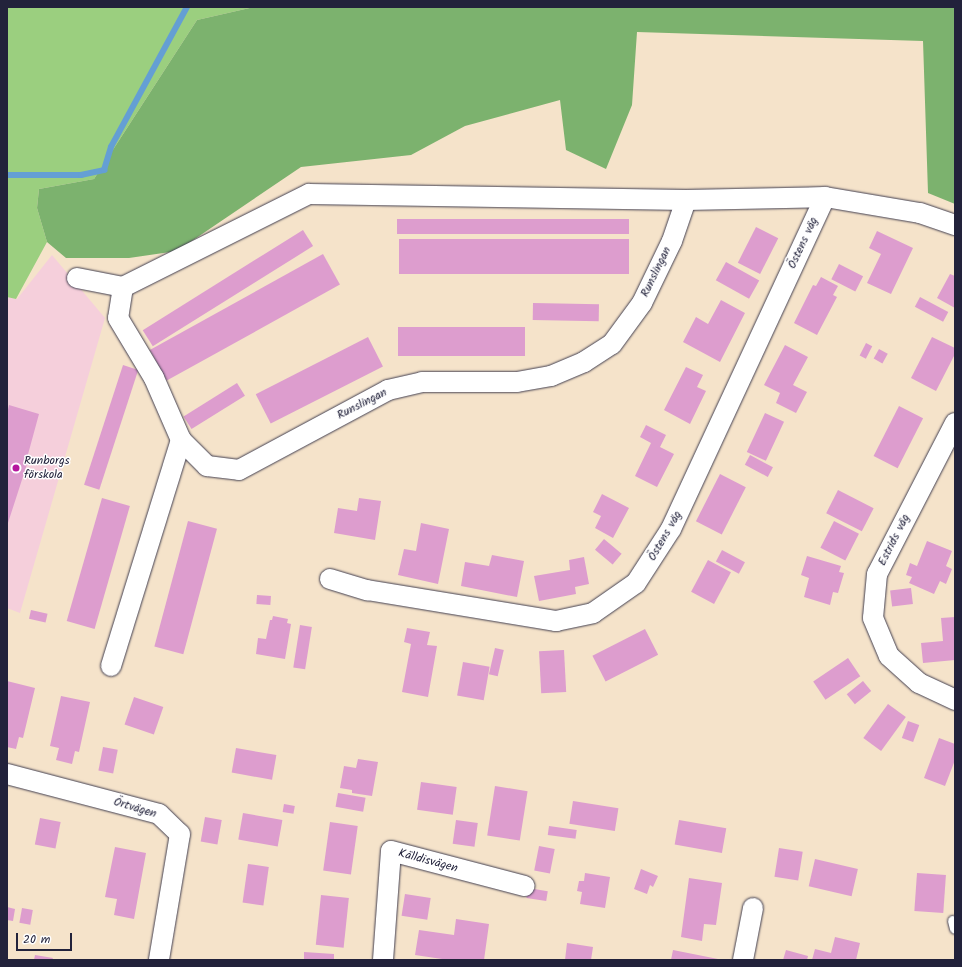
<!DOCTYPE html>
<meta charset="utf-8">
<style>
body{margin:0}
#map{position:relative;width:962px;height:967px;overflow:hidden;background:#f5e3ca;font-family:Kalam,sans-serif}
div>[style]{position:absolute}
[style*='--x']{left:calc(var(--x)*1px);top:calc(var(--y)*1px);width:calc(var(--w)*1px);rotate:calc(var(--a)*1deg)}
.built>*{inset:0;background:#f5cfdb}
.green>*{inset:0;background:#9bcf7f}
.forest>*{inset:0;background:#7cb26e}
.stream>*{height:5.5px;margin:-2.75px;padding:0 2.75px;transform-origin:2.75px;border-radius:2.75px;background:#649fd4}
.building>*{inset:0;background:#dd9dce;transform-origin:0 0}
.roads{filter:drop-shadow(0 0 1px #423f50) drop-shadow(0 0 1px #423f50)}
.lane>*{height:10px;margin:-5px;padding:0 5px;transform-origin:5px;border-radius:5px;background:#fff}
.street>*{height:20px;margin:-10px;padding:0 10px;transform-origin:10px;border-radius:10px;background:#fff}
.dots>*{width:11px;height:11px;translate:-50% -50%;box-sizing:border-box;border:2px solid #fff;border-radius:50%}
span{translate:-50% -50%;white-space:nowrap;text-align:center;line-height:1.15;-webkit-text-stroke:3px #fff;paint-order:stroke}
.street-label{font-size:12px;color:#22223b}
.poi-label{font-size:12px;color:#22223b}
.left{translate:0 -50%;text-align:left}
.frame{position:absolute;inset:0;border:8px solid #22223b;pointer-events:none}
.scale{position:absolute;left:16px;top:933px;width:56px;height:18px;box-sizing:border-box;border:2px solid #22223b;border-top:0;padding-left:5px;font-size:12px;line-height:14px;white-space:nowrap;color:#22223b;-webkit-text-stroke:3px #fff;paint-order:stroke}
</style>
<div id="map">
<div class="built">
<div style="clip-path:polygon(52px 255px,105px 318px,20px 613px,7px 608px,7px 297px,17px 299px)"></div>
</div>
<div class="green">
<div style="clip-path:polygon(7px 7px,254px 7px,197px 20px,94px 179px,39px 189px,37px 208px,47px 242px,16px 299px,7px 297px)"></div>
</div>
<div class="forest">
<div style="clip-path:polygon(254px 7px,955px 7px,955px 204px,928px 193px,923px 41px,637px 32px,632px 105px,606px 169px,566px 150px,560px 100px,465px 126px,411px 155px,301px 167px,177px 251px,129px 258px,66px 258px,47px 242px,37px 208px,39px 189px,94px 179px,197px 20px)"></div>
</div>
<div class="stream">
<div style="--x:7;--y:175;--w:74;--a:0"></div>
<div style="--x:81;--y:175;--w:24;--a:-12"></div>
<div style="--x:104;--y:170;--w:24;--a:-73"></div>
<div style="--x:111;--y:147;--w:159;--a:-61.5"></div>
</div>
<div class="building">
<div style="left:629px;top:219px;width:15px;height:232px;rotate:90deg"></div>
<div style="left:756px;top:227px;width:25px;height:40px;rotate:27deg"></div>
<div style="left:303px;top:230px;width:19px;height:189px;rotate:58deg"></div>
<div style="clip-path:polygon(877px 231px,913px 248px,891px 294px,867px 283px,881px 254px,869px 248px)"></div>
<div style="left:399px;top:239px;width:230px;height:35px"></div>
<div style="left:323px;top:254px;width:35px;height:198px;rotate:61deg"></div>
<div style="left:726px;top:262px;width:38px;height:21px;rotate:29deg"></div>
<div style="left:839px;top:264px;width:27px;height:17px;rotate:27deg"></div>
<div style="clip-path:polygon(950px 274px,955px 276px,955px 308px,937px 298px)"></div>
<div style="clip-path:polygon(821px 277px,838px 286px,833px 295px,837px 297px,817px 335px,794px 323px,813px 285px,816px 286px)"></div>
<div style="left:920px;top:297px;width:32px;height:11px;rotate:28deg"></div>
<div style="clip-path:polygon(721px 300px,745px 313px,720px 362px,683px 342px,696px 317px,708px 324px)"></div>
<div style="left:533px;top:303px;width:66px;height:17px;rotate:1deg"></div>
<div style="left:398px;top:327px;width:127px;height:29px"></div>
<div style="left:368px;top:337px;width:33px;height:126px;rotate:63deg"></div>
<div style="clip-path:polygon(932px 337px,955px 348px,955px 354px,936px 391px,911px 378px)"></div>
<div style="left:866px;top:343px;width:7px;height:14px;rotate:27deg"></div>
<div style="clip-path:polygon(785px 345px,808px 357px,793px 385px,807px 392px,796px 413px,776px 403px,780px 393px,764px 385px)"></div>
<div style="left:879px;top:349px;width:10px;height:11px;rotate:29deg"></div>
<div style="left:123px;top:365px;width:16px;height:126px;rotate:18deg"></div>
<div style="clip-path:polygon(686px 367px,703px 375px,697px 387px,706px 391px,690px 424px,664px 410px)"></div>
<div style="left:237px;top:383px;width:15px;height:63px;rotate:58deg"></div>
<div style="clip-path:polygon(9px 405px,39px 414px,27px 458px,29px 458px,7px 526px,7px 414px)"></div>
<div style="left:899px;top:406px;width:27px;height:56px;rotate:27deg"></div>
<div style="left:765px;top:413px;width:21px;height:43px;rotate:25deg"></div>
<div style="clip-path:polygon(646px 425px,666px 435px,660px 447px,674px 454px,657px 487px,635px 476px,651px 443px,640px 437px)"></div>
<div style="left:750px;top:455px;width:26px;height:11px;rotate:28deg"></div>
<div style="left:720px;top:474px;width:29px;height:53px;rotate:27deg"></div>
<div style="left:838px;top:490px;width:40px;height:26px;rotate:27deg"></div>
<div style="clip-path:polygon(602px 494px,629px 508px,613px 538px,595px 528px,601px 516px,593px 512px)"></div>
<div style="left:102px;top:498px;width:29px;height:128px;rotate:16deg"></div>
<div style="clip-path:polygon(359px 498px,381px 501px,375px 540px,334px 533px,338px 508px,357px 511px)"></div>
<div style="left:188px;top:521px;width:30px;height:130px;rotate:15deg"></div>
<div style="left:834px;top:521px;width:28px;height:30px;rotate:27deg"></div>
<div style="clip-path:polygon(421px 523px,449px 529px,438px 584px,398px 575px,404px 549px,416px 551px)"></div>
<div style="left:604px;top:539px;width:23px;height:14px;rotate:40deg"></div>
<div style="clip-path:polygon(927px 541px,952px 551px,946px 566px,952px 569px,946px 584px,940px 581px,934px 594px,909px 583px,912px 577px,906px 575px,910px 563px,917px 566px)"></div>
<div style="left:722px;top:550px;width:26px;height:13px;rotate:28deg"></div>
<div style="clip-path:polygon(492px 555px,524px 561px,517px 597px,461px 586px,465px 562px,489px 566px)"></div>
<div style="clip-path:polygon(807px 556px,841px 566px,839px 572px,844px 573px,838px 593px,833px 592px,830px 605px,804px 597px,809px 578px,801px 575px)"></div>
<div style="clip-path:polygon(584px 557px,589px 584px,575px 587px,576px 594px,539px 601px,534px 576px,570px 570px,569px 560px)"></div>
<div style="left:708px;top:560px;width:26px;height:36px;rotate:28deg"></div>
<div style="left:911px;top:588px;width:16px;height:21px;rotate:83deg"></div>
<div style="left:257px;top:595px;width:14px;height:9px;rotate:4deg"></div>
<div style="left:31px;top:610px;width:17px;height:9px;rotate:13deg"></div>
<div style="clip-path:polygon(273px 616px,288px 619px,287px 623px,291px 624px,285px 659px,256px 654px,258px 638px,266px 639px,270px 620px,272px 620px)"></div>
<div style="clip-path:polygon(955px 617px,955px 660px,923px 663px,921px 643px,943px 641px,941px 618px)"></div>
<div style="left:300px;top:625px;width:12px;height:43px;rotate:9deg"></div>
<div style="clip-path:polygon(407px 628px,430px 632px,427px 645px,437px 646px,428px 697px,402px 692px,411px 644px,404px 642px)"></div>
<div style="left:645px;top:629px;width:29px;height:59px;rotate:63deg"></div>
<div style="left:495px;top:648px;width:9px;height:27px;rotate:13deg"></div>
<div style="left:564px;top:650px;width:42px;height:25px;rotate:87deg"></div>
<div style="left:848px;top:658px;width:22px;height:42px;rotate:56deg"></div>
<div style="left:463px;top:662px;width:27px;height:34px;rotate:10deg"></div>
<div style="clip-path:polygon(7px 681px,35px 688px,23px 738px,19px 737px,16px 749px,7px 747px)"></div>
<div style="left:863px;top:681px;width:13px;height:21px;rotate:51deg"></div>
<div style="clip-path:polygon(61px 696px,90px 702px,79px 752px,75px 751px,72px 764px,56px 760px,59px 748px,50px 746px)"></div>
<div style="left:134px;top:697px;width:31px;height:29px;rotate:19deg"></div>
<div style="left:888px;top:704px;width:22px;height:42px;rotate:36deg"></div>
<div style="left:908px;top:721px;width:12px;height:18px;rotate:20deg"></div>
<div style="clip-path:polygon(939px 738px,955px 744px,955px 760px,945px 786px,924px 778px)"></div>
<div style="left:103px;top:747px;width:15px;height:24px;rotate:11deg"></div>
<div style="left:236px;top:748px;width:41px;height:25px;rotate:10deg"></div>
<div style="clip-path:polygon(358px 759px,378px 762px,372px 796px,352px 793px,352px 790px,340px 788px,344px 766px,356px 768px)"></div>
<div style="left:421px;top:782px;width:36px;height:28px;rotate:8deg"></div>
<div style="left:495px;top:786px;width:33px;height:50px;rotate:9deg"></div>
<div style="left:338px;top:793px;width:28px;height:14px;rotate:10deg"></div>
<div style="left:573px;top:801px;width:46px;height:23px;rotate:9deg"></div>
<div style="left:284px;top:804px;width:11px;height:8px;rotate:10deg"></div>
<div style="left:243px;top:813px;width:40px;height:27px;rotate:10deg"></div>
<div style="left:205px;top:817px;width:17px;height:25px;rotate:10deg"></div>
<div style="left:40px;top:818px;width:21px;height:27px;rotate:11deg"></div>
<div style="left:456px;top:820px;width:22px;height:24px;rotate:8deg"></div>
<div style="left:679px;top:820px;width:48px;height:25px;rotate:10deg"></div>
<div style="left:330px;top:822px;width:28px;height:49px;rotate:8deg"></div>
<div style="left:549px;top:826px;width:28px;height:9px;rotate:8deg"></div>
<div style="left:539px;top:846px;width:16px;height:25px;rotate:11deg"></div>
<div style="clip-path:polygon(115px 847px,146px 853px,134px 919px,114px 915px,117px 899px,105px 897px)"></div>
<div style="left:779px;top:848px;width:24px;height:29px;rotate:9deg"></div>
<div style="left:815px;top:859px;width:44px;height:28px;rotate:13deg"></div>
<div style="left:248px;top:864px;width:21px;height:39px;rotate:8deg"></div>
<div style="clip-path:polygon(641px 869px,658px 876px,653px 887px,650px 885px,647px 894px,634px 889px)"></div>
<div style="clip-path:polygon(585px 873px,610px 877px,605px 908px,580px 904px,582px 892px,577px 891px,579px 881px,584px 881px)"></div>
<div style="left:917px;top:873px;width:29px;height:38px;rotate:4deg"></div>
<div style="clip-path:polygon(689px 878px,722px 883px,716px 925px,704px 924px,702px 941px,681px 937px)"></div>
<div style="left:528px;top:888px;width:20px;height:10px;rotate:9deg"></div>
<div style="left:405px;top:894px;width:26px;height:22px;rotate:9deg"></div>
<div style="left:321px;top:895px;width:28px;height:50px;rotate:6deg"></div>
<div style="clip-path:polygon(7px 907px,15px 909px,13px 921px,7px 920px)"></div>
<div style="left:22px;top:908px;width:11px;height:15px;rotate:10deg"></div>
<div style="clip-path:polygon(456px 919px,489px 924px,484px 960px,449px 960px,415px 955px,419px 930px,454px 935px)"></div>
<div style="clip-path:polygon(835px 937px,860px 943px,856px 960px,812px 960px,815px 949px,831px 953px)"></div>
<div style="clip-path:polygon(567px 943px,593px 947px,591px 960px,565px 960px)"></div>
<div style="clip-path:polygon(673px 950px,718px 959px,718px 960px,671px 960px)"></div>
<div style="clip-path:polygon(786px 950px,808px 956px,807px 960px,783px 960px)"></div>
<div style="clip-path:polygon(304px 952px,334px 954px,334px 960px,304px 960px)"></div>
<div style="clip-path:polygon(35px 955px,53px 958px,52px 960px,34px 960px)"></div>
</div>
<div class="roads">
<div class="lane">
<div style="--x:953;--y:921;--w:8;--a:76"></div>
</div>
<div class="street">
<div style="--x:77;--y:278;--w:47;--a:11.1"></div>
<div style="--x:123;--y:287;--w:208;--a:-26.6"></div>
<div style="--x:309;--y:194;--w:377;--a:0.9"></div>
<div style="--x:686;--y:200;--w:139;--a:-1.2"></div>
<div style="--x:825;--y:197;--w:96;--a:9.6"></div>
<div style="--x:920;--y:213;--w:37;--a:19"></div>
<div style="--x:123;--y:287;--w:31;--a:99"></div>
<div style="--x:118;--y:318;--w:70;--a:59"></div>
<div style="--x:154;--y:378;--w:68;--a:66.5"></div>
<div style="--x:181;--y:440;--w:37;--a:45"></div>
<div style="--x:207;--y:466;--w:32;--a:7"></div>
<div style="--x:239;--y:470;--w:169;--a:-28.2"></div>
<div style="--x:388;--y:390;--w:35;--a:-13"></div>
<div style="--x:422;--y:382;--w:95;--a:0"></div>
<div style="--x:517;--y:382;--w:35;--a:-10"></div>
<div style="--x:551;--y:376;--w:36;--a:-23"></div>
<div style="--x:584;--y:362;--w:33;--a:-33"></div>
<div style="--x:612;--y:344;--w:51;--a:-53.8"></div>
<div style="--x:642;--y:303;--w:69;--a:-64.2"></div>
<div style="--x:672;--y:241;--w:43;--a:-71.1"></div>
<div style="--x:955;--y:423;--w:170;--a:117.3"></div>
<div style="--x:877;--y:574;--w:44;--a:95.2"></div>
<div style="--x:873;--y:618;--w:41;--a:67.2"></div>
<div style="--x:889;--y:656;--w:40;--a:42"></div>
<div style="--x:919;--y:683;--w:40;--a:25"></div>
<div style="--x:330;--y:579;--w:39;--a:17"></div>
<div style="--x:367;--y:590;--w:192;--a:9.3"></div>
<div style="--x:556;--y:621;--w:38;--a:-12"></div>
<div style="--x:593;--y:613;--w:52;--a:-34.9"></div>
<div style="--x:636;--y:583;--w:64;--a:-57.1"></div>
<div style="--x:671;--y:529;--w:366;--a:-65.1"></div>
<div style="--x:111;--y:666;--w:237;--a:-72.8"></div>
<div style="--x:7;--y:774;--w:157;--a:14.7"></div>
<div style="--x:159;--y:814;--w:29;--a:44"></div>
<div style="--x:180;--y:834;--w:128;--a:99.5"></div>
<div style="--x:383;--y:960;--w:109;--a:-85.8"></div>
<div style="--x:391;--y:851;--w:138;--a:14.7"></div>
<div style="--x:743;--y:960;--w:53;--a:-79.1"></div>
</div>
</div>
<div class="dots">
<div style="left:16px;top:468px;background:#b5179e"></div>
</div>
<div class="street-label">
<span style="left:803px;top:243px;rotate:-65deg">Östens väg</span>
<span style="left:656px;top:272px;rotate:-64deg">Runslingan</span>
<span style="left:362px;top:404px;rotate:-27deg">Runslingan</span>
<span style="left:665px;top:536px;rotate:-60deg">Östens väg</span>
<span style="left:894px;top:540px;rotate:-63deg">Estrids väg</span>
<span style="left:135px;top:808px;rotate:17deg">Örtvägen</span>
<span style="left:428px;top:861px;rotate:15deg">Källdisvägen</span>
</div>
<div class="poi-label">
<span class="left" style="left:24px;top:468px">Runborgs<br>förskola</span>
</div>
<div class="frame"></div>
<div class="scale">20 m</div>
</div>
